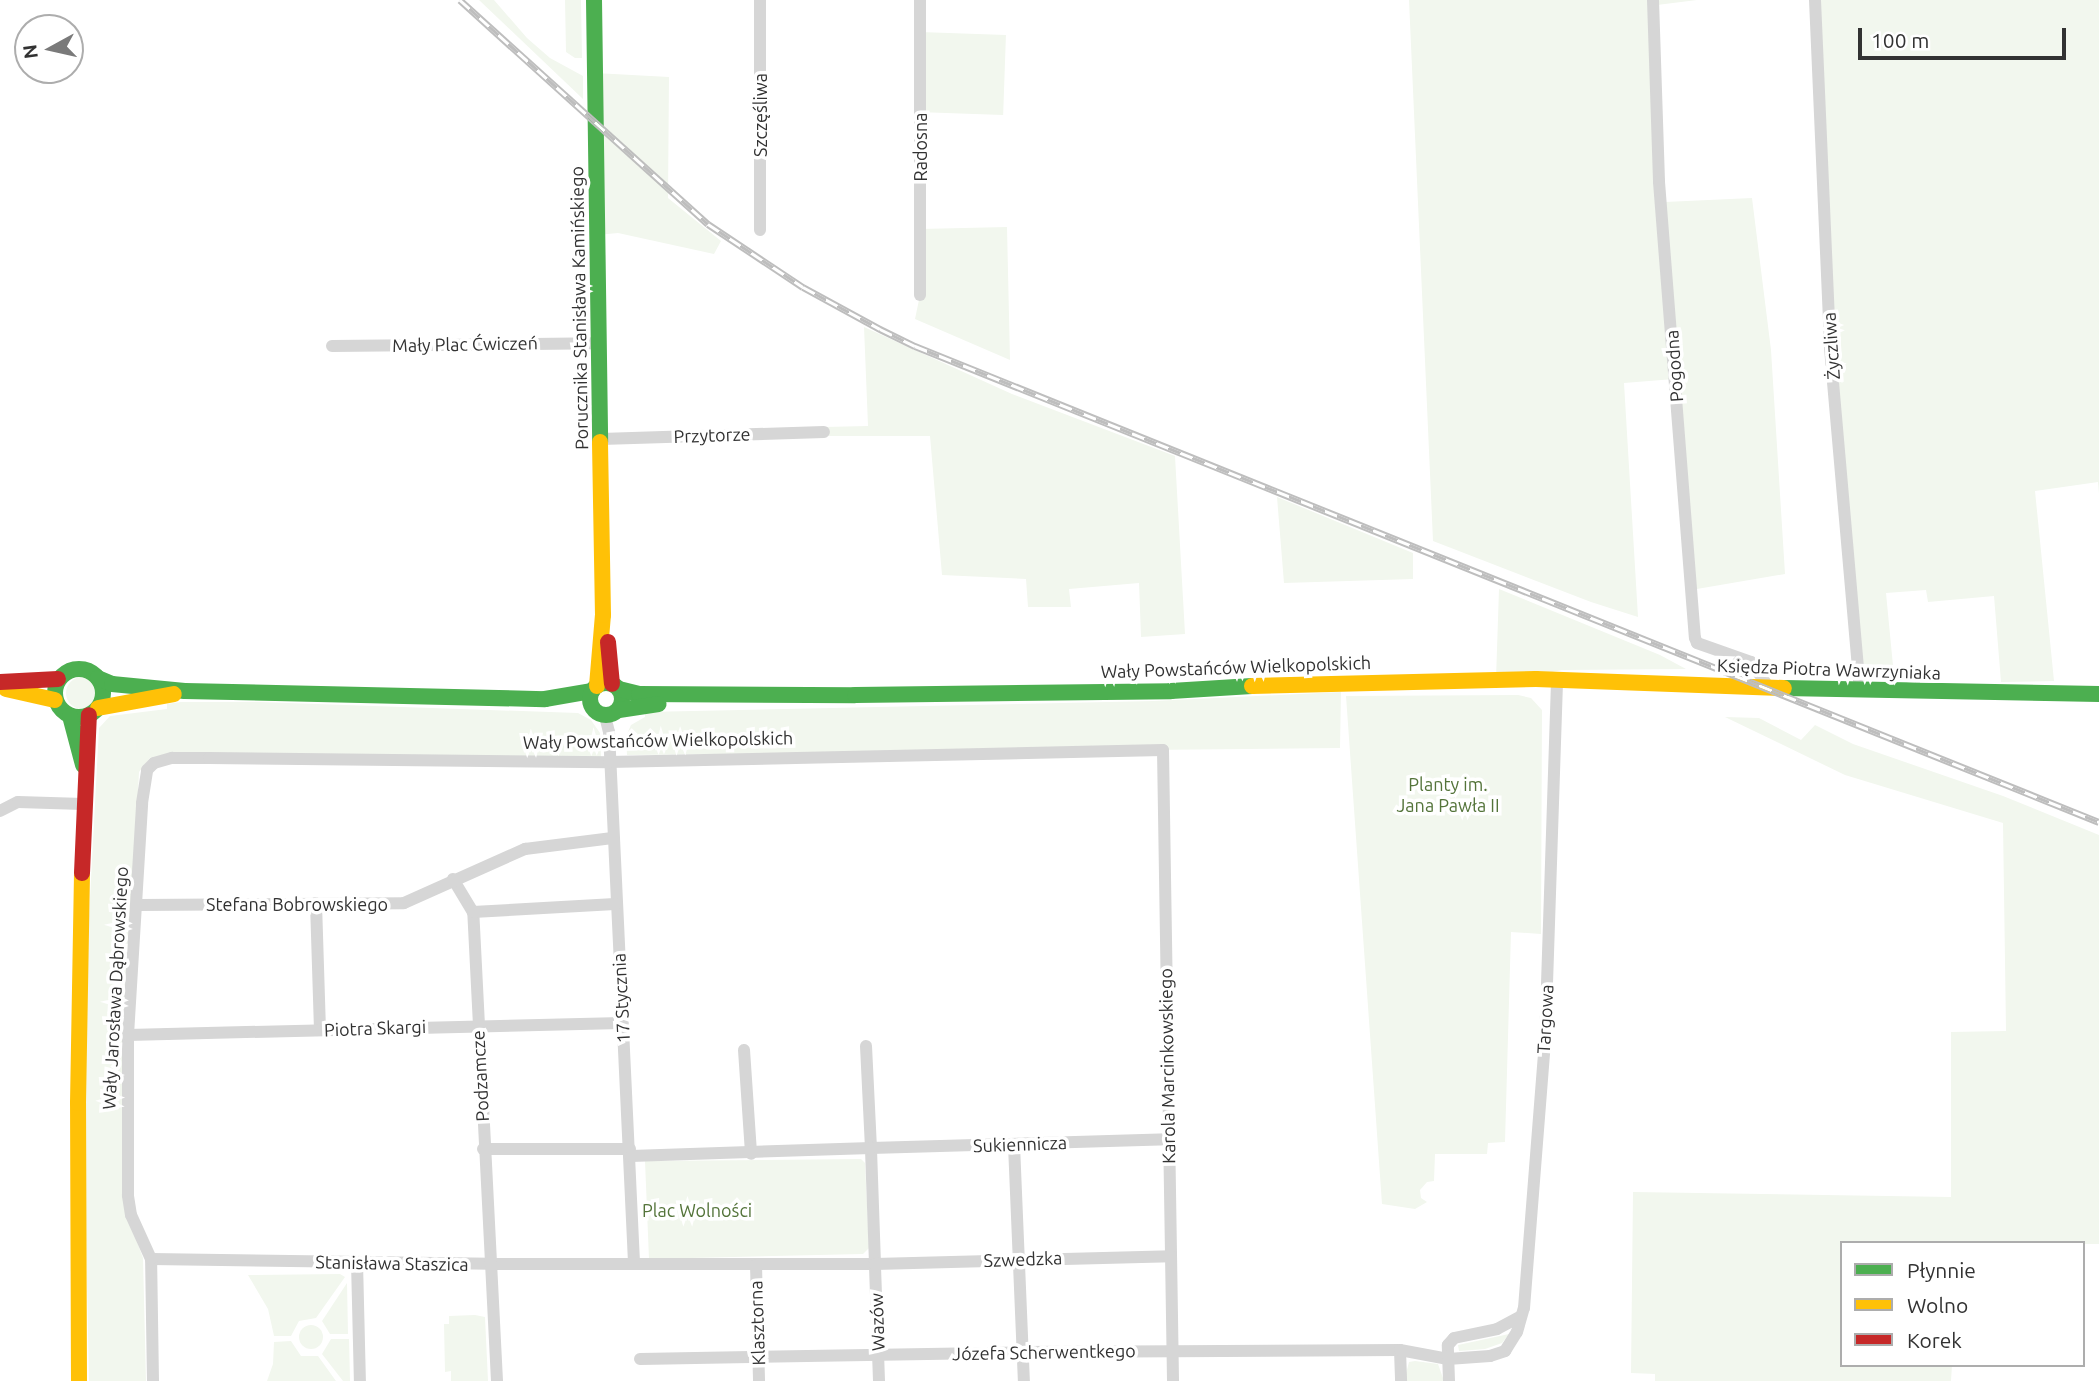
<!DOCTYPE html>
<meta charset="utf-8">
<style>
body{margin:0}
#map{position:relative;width:2099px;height:1381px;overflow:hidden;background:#fff;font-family:Ubuntu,sans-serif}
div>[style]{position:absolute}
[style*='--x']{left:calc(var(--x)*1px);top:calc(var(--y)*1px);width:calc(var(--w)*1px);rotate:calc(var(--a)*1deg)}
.green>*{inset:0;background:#f2f7ee;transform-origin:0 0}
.round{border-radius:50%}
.street>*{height:12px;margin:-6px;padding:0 6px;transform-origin:6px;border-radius:6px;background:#d6d6d6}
.fast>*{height:16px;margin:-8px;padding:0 8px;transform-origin:8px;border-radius:8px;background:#4caf50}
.fast>.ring{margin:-8px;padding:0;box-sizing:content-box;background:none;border:16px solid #4caf50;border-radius:50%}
.slow>*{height:16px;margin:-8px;padding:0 8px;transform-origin:8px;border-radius:8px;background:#ffc107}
.jam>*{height:16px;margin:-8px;padding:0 8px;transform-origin:8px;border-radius:8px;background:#c62828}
.rail>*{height:7px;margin-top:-3.5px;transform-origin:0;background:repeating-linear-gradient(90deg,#fff 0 13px,#bebebe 0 26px);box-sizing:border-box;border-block:2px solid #bebebe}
span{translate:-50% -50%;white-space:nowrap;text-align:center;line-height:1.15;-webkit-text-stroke:7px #fff;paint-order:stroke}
.street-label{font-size:18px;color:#323232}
.park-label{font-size:18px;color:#54743a}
.legend{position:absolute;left:1840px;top:1241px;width:245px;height:126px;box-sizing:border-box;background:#fff;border:2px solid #adadad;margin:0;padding:9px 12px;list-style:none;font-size:21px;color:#323232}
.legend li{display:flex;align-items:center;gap:14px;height:35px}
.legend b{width:35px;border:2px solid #adadad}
.north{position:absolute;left:14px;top:14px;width:70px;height:70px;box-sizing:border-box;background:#fff;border:2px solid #adadad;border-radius:50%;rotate:262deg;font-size:19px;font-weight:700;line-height:28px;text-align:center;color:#323232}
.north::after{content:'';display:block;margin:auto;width:24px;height:32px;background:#7a7a7a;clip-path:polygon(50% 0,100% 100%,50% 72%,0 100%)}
.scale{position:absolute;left:1858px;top:28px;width:208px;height:32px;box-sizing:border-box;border:4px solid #323232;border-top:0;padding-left:9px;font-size:21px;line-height:24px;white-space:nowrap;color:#323232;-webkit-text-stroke:5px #fff;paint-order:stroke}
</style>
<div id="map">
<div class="green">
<div style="clip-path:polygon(479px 0,494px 0,527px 38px,550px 58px,583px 76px,583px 99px)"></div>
<div style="clip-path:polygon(565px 0,581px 0,582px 58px,575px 58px,566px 52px)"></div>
<div style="clip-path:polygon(1409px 0,1697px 0,1657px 5px,1665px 202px,1752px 198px,1771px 350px,1785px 574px,1691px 590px,1674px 379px,1624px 383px,1638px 617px,1591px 602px,1433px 541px)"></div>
<div style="clip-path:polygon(1814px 0,2099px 0,2099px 494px,2098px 482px,2035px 491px,2054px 681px,2001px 682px,1994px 596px,1928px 602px,1926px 590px,1886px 593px,1894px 676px,1859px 677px,1844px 511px)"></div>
<div style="left:920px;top:32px;width:86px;height:80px;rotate:2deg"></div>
<div style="clip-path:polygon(595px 73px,669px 77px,668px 198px,721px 241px,714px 254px,618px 233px,597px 235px)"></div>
<div style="clip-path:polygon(1007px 227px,1010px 360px,915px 319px,920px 295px,920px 229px)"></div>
<div style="clip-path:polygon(864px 327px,1012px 394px,1175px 456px,1185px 634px,1141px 637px,1139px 583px,1069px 589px,1071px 607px,1028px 607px,1026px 579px,942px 575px,930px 436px,824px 436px,824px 427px,868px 426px)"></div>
<div style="clip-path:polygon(1277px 497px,1413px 553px,1413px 579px,1284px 583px)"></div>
<div style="clip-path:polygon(1499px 589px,1660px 655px,1686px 669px,1562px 670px,1518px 679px,1496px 679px)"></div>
<div class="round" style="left:66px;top:677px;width:32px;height:32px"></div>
<div style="clip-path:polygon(1341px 692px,1340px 748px,627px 755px,626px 736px,631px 725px,645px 717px,645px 712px,1154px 701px)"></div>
<div style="clip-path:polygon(1518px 695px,1531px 698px,1542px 710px,1541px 934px,1511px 932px,1505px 1142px,1488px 1143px,1487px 1154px,1435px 1154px,1434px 1181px,1427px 1182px,1420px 1190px,1421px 1198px,1427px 1202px,1415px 1209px,1382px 1204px,1346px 696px)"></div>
<div style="clip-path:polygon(181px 702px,259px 702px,578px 713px,591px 720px,600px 733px,601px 757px,175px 753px,150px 758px,139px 772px,133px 892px,131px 1226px,143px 1258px,146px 1381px,89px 1381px,84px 1132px,89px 917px,99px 728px,110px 716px,167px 709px,167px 704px)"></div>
<div style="clip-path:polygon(1725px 717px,1759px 718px,1801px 740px,1815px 725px,1853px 744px,2003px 796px,2099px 835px,2099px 1244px,1842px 1243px,1842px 1365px,1952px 1365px,1951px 1381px,1655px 1381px,1655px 1374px,1631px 1373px,1633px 1192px,1951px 1197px,1951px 1032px,2006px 1031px,2003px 823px,1845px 775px)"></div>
<div style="clip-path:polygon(861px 1159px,865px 1163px,869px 1248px,863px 1254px,649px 1259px,645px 1161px)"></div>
<div style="clip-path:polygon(340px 1274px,345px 1277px,316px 1318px,299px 1321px,291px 1336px,274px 1336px,268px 1309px,248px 1275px)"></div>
<div style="clip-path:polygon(347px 1283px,348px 1334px,330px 1334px,322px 1321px)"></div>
<div style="clip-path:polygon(475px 1315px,485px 1317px,488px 1381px,451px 1381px,451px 1371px,445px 1372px,444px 1324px,449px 1324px,449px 1316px)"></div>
<div class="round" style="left:299px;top:1325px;width:24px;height:24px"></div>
<div style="clip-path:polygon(1509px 1334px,1502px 1343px,1485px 1349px,1459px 1351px,1458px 1345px)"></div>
<div style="clip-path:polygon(331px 1339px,349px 1339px,350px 1381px,343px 1381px,322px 1354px)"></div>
<div style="clip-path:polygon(291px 1341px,301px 1356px,318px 1356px,336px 1381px,267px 1381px,273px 1364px,274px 1342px)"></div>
<div style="clip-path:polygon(1415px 1361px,1438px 1364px,1444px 1381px,1404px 1381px,1409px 1362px)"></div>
</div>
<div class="street">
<div style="--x:760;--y:0;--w:230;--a:90"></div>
<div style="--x:1653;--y:0;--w:182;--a:88.1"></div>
<div style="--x:1659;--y:182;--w:457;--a:85.5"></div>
<div style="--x:1695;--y:638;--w:5;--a:68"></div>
<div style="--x:1697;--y:643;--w:57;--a:19.4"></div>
<div style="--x:1751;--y:662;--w:32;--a:55"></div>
<div style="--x:1815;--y:0;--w:348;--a:87.5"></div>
<div style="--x:1830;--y:348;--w:344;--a:85"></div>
<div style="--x:920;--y:295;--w:295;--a:-90"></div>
<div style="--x:332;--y:346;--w:266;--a:-0.6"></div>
<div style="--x:601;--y:439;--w:223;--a:-1.8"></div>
<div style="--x:605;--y:716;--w:16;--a:76"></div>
<div style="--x:609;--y:732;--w:532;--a:87.3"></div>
<div style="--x:0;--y:811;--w:20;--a:-27"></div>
<div style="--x:18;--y:802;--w:65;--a:1.8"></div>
<div style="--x:453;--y:879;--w:39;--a:59"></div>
<div style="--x:316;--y:903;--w:127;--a:88.2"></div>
<div style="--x:138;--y:905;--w:266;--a:-0.4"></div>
<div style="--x:404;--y:903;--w:133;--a:-24.1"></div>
<div style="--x:525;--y:849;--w:88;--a:-7.2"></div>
<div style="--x:128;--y:1035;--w:494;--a:-1.4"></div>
<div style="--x:866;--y:1046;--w:102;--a:87.2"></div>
<div style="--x:871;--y:1148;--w:297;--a:-1.7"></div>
<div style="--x:744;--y:1050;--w:104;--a:86.1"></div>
<div style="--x:1014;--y:1145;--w:236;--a:87.6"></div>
<div style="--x:483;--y:1149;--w:147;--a:0"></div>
<div style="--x:151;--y:1259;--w:339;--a:0.8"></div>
<div style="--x:490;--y:1264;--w:385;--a:0"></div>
<div style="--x:875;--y:1264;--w:116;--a:-92"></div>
<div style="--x:871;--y:1148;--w:240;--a:178.1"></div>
<div style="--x:357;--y:1262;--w:119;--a:88.6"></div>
<div style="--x:756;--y:1265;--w:116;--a:88.5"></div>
<div style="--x:1400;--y:1350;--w:31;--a:88"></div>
<div style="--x:640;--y:1359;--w:383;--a:-1"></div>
<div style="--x:1023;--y:1352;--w:377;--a:-0.3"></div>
<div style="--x:1400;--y:1350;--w:49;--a:10.6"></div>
<div style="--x:1448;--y:1359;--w:42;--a:-4.1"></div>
<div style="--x:1490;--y:1356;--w:16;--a:-18"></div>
<div style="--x:1505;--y:1351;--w:22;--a:-58"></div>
<div style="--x:1517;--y:1332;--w:25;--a:-74"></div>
<div style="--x:1524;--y:1308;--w:265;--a:-85.5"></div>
<div style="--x:1545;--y:1044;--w:364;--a:-88.1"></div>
<div style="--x:153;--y:1381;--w:122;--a:-90.9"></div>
<div style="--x:151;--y:1259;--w:48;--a:-114.4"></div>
<div style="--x:131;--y:1215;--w:20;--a:-99"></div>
<div style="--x:128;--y:1195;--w:160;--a:-90"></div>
<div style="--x:128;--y:1035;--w:232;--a:-86.5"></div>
<div style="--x:142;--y:803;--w:33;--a:-81"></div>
<div style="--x:147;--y:770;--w:10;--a:-45"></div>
<div style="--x:154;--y:763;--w:19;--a:-16"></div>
<div style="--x:172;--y:758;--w:37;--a:0"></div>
<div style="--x:209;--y:758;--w:400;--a:0.6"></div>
<div style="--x:609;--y:762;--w:554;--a:-1.24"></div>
<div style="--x:1163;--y:750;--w:631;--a:89.09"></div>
<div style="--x:497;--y:1381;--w:470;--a:-92.9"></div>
<div style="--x:473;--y:912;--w:142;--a:-3.2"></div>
<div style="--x:879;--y:1381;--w:117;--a:-92"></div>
<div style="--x:875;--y:1264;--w:296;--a:-1.5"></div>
<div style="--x:1449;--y:1381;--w:36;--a:-92"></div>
<div style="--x:1448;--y:1345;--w:9;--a:-49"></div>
<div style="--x:1454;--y:1338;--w:44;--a:-11.8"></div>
<div style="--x:1497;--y:1329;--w:27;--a:-28"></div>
</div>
<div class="fast">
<div style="--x:594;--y:0;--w:442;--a:89.2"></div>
<div class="ring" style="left:55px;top:669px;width:32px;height:32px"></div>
<div style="--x:98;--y:678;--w:15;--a:23"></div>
<div style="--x:112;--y:684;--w:73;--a:5.5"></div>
<div style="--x:185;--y:691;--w:360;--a:1.3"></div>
<div style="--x:545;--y:699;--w:48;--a:-9.7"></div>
<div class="ring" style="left:590px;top:683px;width:16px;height:16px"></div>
<div style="--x:1784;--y:688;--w:315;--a:1.1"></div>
<div style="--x:619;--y:689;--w:21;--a:14"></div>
<div style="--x:639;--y:694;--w:216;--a:0.3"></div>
<div style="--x:855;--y:695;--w:316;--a:-0.7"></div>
<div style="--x:1171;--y:691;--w:81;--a:-3.5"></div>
<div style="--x:619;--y:710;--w:40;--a:-8.5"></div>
<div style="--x:70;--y:716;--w:51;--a:75.1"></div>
</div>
<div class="slow">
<div style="--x:597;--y:686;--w:71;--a:-85.2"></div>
<div style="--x:603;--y:615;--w:173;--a:-91"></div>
<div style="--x:1252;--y:686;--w:284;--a:-1.4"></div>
<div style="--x:1536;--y:679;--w:248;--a:2.1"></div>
<div style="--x:6;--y:689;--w:50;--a:12.7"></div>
<div style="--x:98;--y:708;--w:77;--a:-10.4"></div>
<div style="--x:79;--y:1381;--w:278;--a:-90.2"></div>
<div style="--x:78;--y:1103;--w:230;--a:-89"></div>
</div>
<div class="jam">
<div style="--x:608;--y:642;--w:42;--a:84.6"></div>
<div style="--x:0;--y:682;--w:58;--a:-3"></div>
<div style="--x:82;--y:873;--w:158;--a:-87.5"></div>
</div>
<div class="rail">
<div style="--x:460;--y:0;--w:334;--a:42.1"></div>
<div style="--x:708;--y:224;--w:114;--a:33.6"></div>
<div style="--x:803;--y:287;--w:88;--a:28.6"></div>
<div style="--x:880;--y:329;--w:39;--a:26"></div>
<div style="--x:915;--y:346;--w:1276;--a:21.9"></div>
</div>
<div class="street-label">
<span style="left:760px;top:115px;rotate:-90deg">Szczęśliwa</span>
<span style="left:920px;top:147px;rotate:-90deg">Radosna</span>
<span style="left:579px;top:308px;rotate:-91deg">Porucznika Stanisława Kamińskiego</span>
<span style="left:465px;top:344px;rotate:-1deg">Mały Plac Ćwiczeń</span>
<span style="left:1831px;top:346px;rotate:-94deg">Życzliwa</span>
<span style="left:1674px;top:366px;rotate:-94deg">Pogodna</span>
<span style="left:712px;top:435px;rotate:-2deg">Przytorze</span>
<span style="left:1236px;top:667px;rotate:-2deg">Wały Powstańców Wielkopolskich</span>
<span style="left:1829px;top:669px;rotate:2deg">Księdza Piotra Wawrzyniaka</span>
<span style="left:658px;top:740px;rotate:-1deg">Wały Powstańców Wielkopolskich</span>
<span style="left:297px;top:904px">Stefana Bobrowskiego</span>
<span style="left:115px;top:988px;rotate:-87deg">Wały Jarosława Dąbrowskiego</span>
<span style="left:621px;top:998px;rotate:-93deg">17 Stycznia</span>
<span style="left:1545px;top:1019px;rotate:-87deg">Targowa</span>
<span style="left:375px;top:1028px;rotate:-2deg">Piotra Skargi</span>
<span style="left:1167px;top:1066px;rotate:-91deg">Karola Marcinkowskiego</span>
<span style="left:480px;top:1076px;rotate:-93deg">Podzamcze</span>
<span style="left:1020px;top:1144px;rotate:-2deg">Sukiennicza</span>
<span style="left:1023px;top:1259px;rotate:-2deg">Szwedzka</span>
<span style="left:392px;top:1263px;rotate:1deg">Stanisława Staszica</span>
<span style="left:877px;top:1322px;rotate:-92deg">Wazów</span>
<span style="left:757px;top:1323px;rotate:-92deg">Klasztorna</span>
<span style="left:1044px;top:1352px;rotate:-1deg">Józefa Scherwentkego</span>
</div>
<div class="park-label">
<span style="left:1448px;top:795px">Planty im.<br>Jana Pawła II</span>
<span style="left:697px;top:1210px">Plac Wolności</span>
</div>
<ul class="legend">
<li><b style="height:9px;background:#4caf50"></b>Płynnie</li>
<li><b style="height:9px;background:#ffc107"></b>Wolno</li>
<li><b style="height:9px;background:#c62828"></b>Korek</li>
</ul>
<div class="north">N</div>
<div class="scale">100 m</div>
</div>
